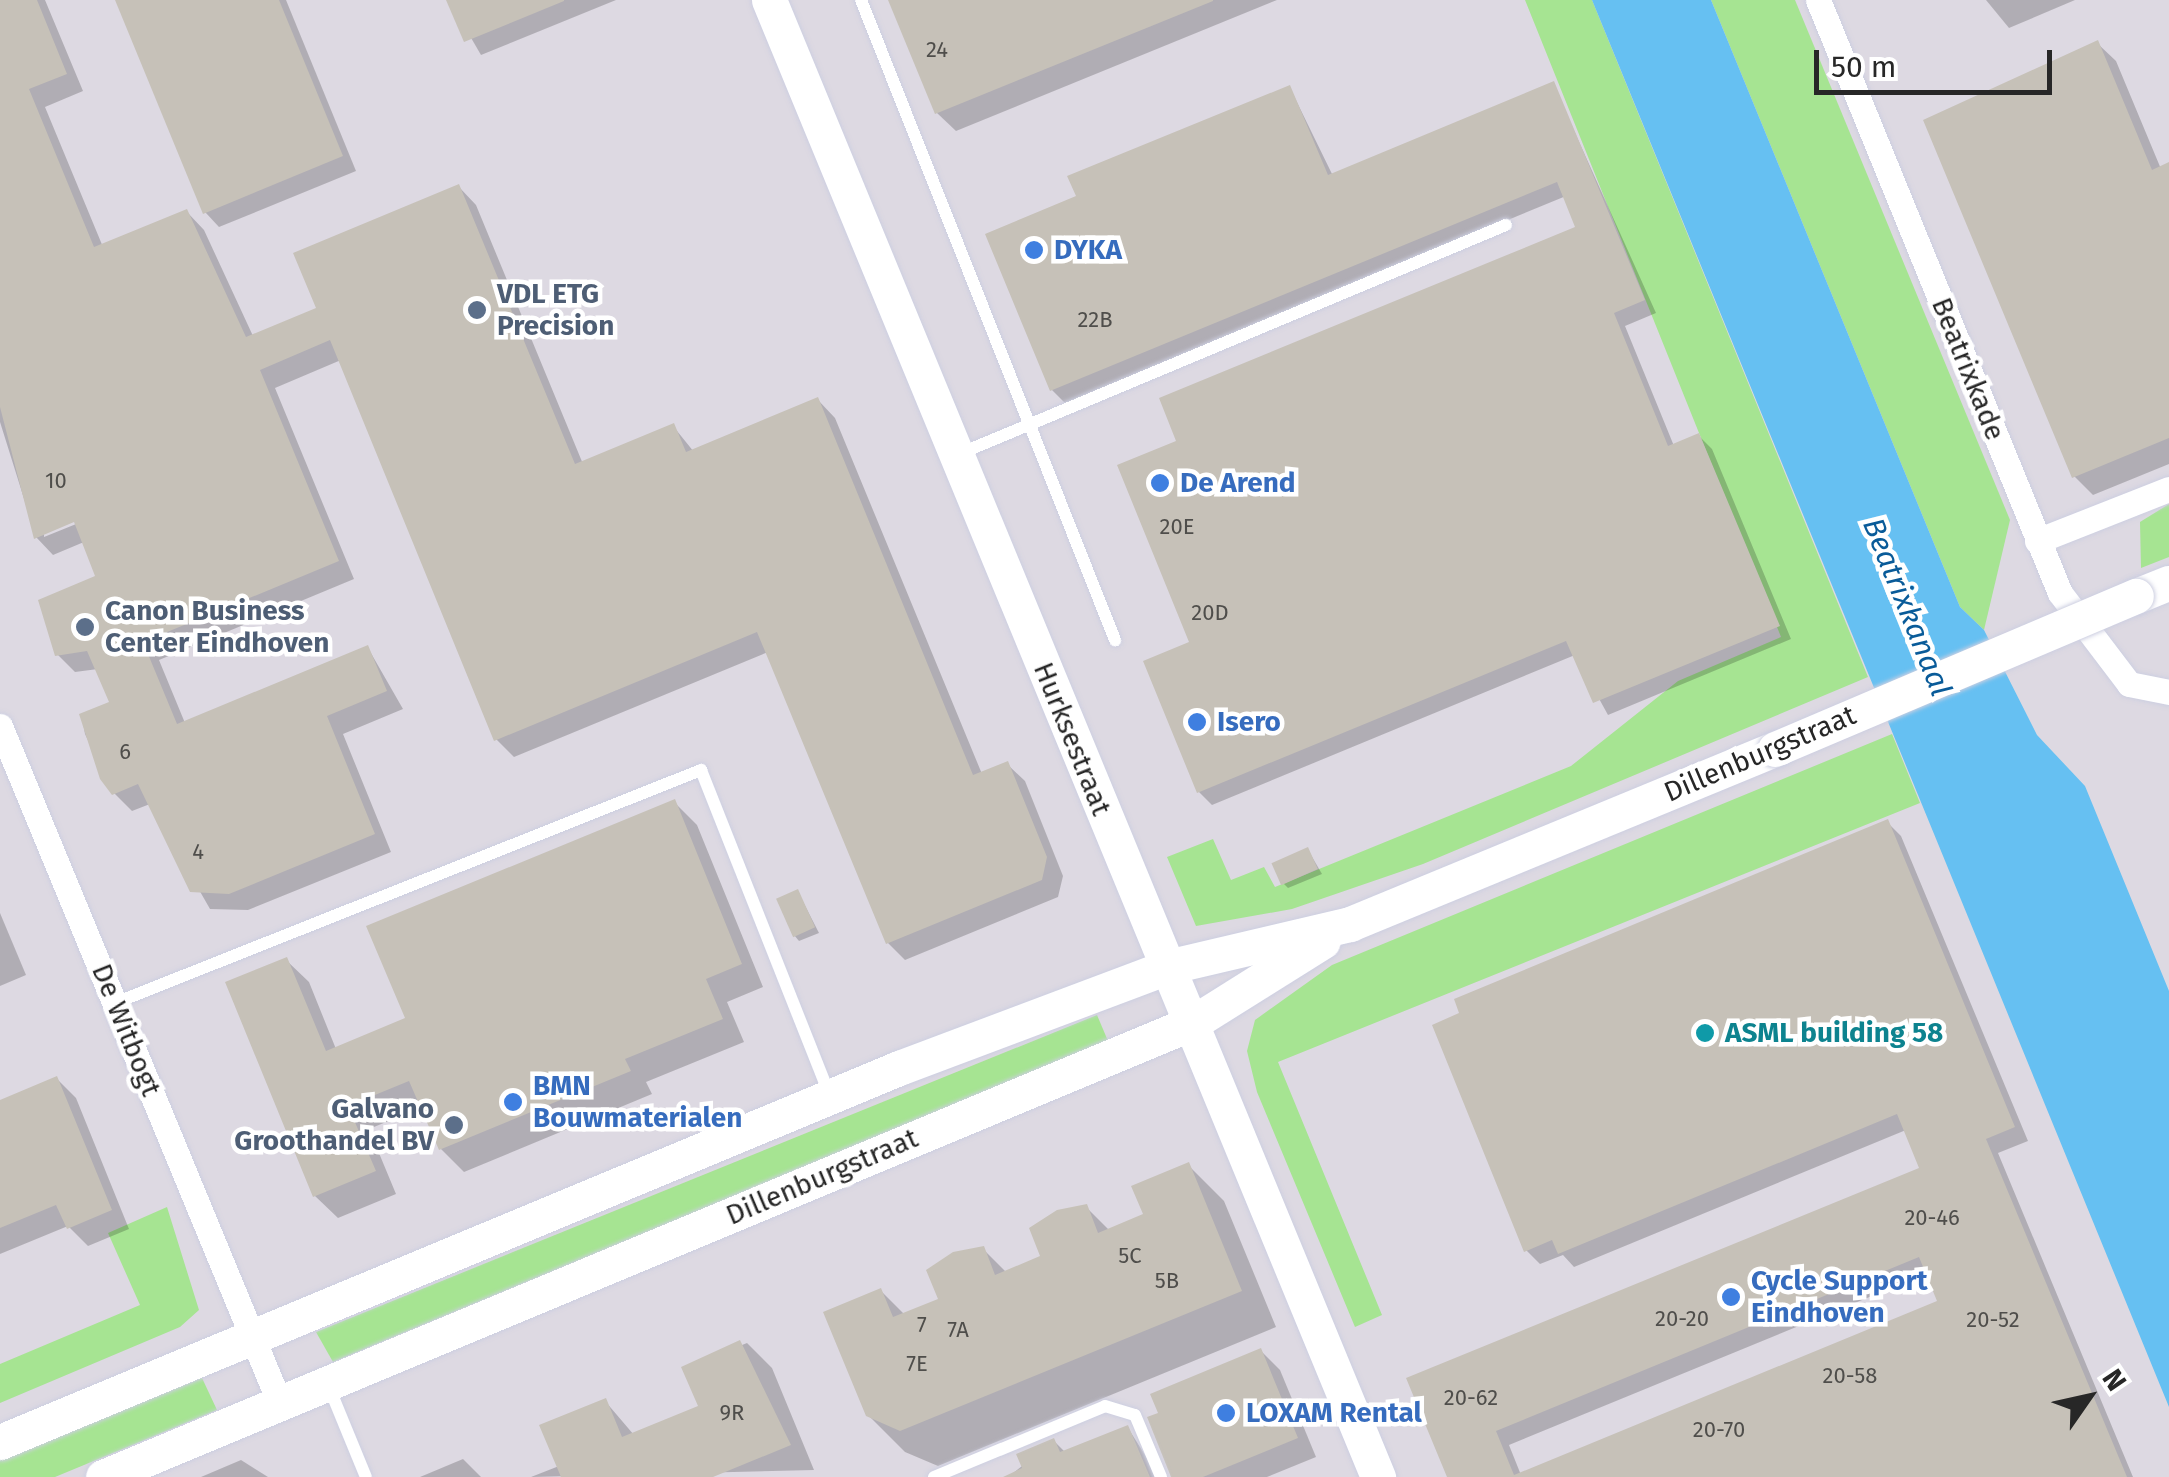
<!DOCTYPE html>
<style>
body{margin:0}
#map{position:relative;width:2169px;height:1477px;overflow:hidden;background:#ebe4d8;font-family:"Fira Sans",sans-serif}
div>[style]{position:absolute}
[style*='--x']{left:calc(var(--x)*1px);top:calc(var(--y)*1px);width:calc(var(--w)*1px);rotate:calc(var(--a)*1deg)}
.industrial>*{inset:0;background:#ddd9e2;transform-origin:0 0}
.green>*{inset:0;background:#a6e492}
.water>*{inset:0;background:#66c0f2}
.shadow>*{inset:0;background:#0003}
.building>*{inset:0;background:#c6c1b8;transform-origin:0 0}
.roads{filter:drop-shadow(0 0 2px #cdcfe1) drop-shadow(0 0 2px #cdcfe1)}
.lane>*{height:12px;margin:-6px;padding:0 6px;transform-origin:6px;border-radius:6px;background:#fff}
.street>*{height:25px;margin:-12.5px;padding:0 12.5px;transform-origin:12.5px;border-radius:12.5px;background:#fff}
.secondary>*{height:35px;margin:-17.5px;padding:0 17.5px;transform-origin:17.5px;border-radius:17.5px;background:#fff}
.bridges{filter:drop-shadow(0 0 2px #cdcfe1) drop-shadow(0 0 2px #cdcfe1)}
.secondary-bridge>*{height:35px;margin:-17.5px;padding:0 17.5px;transform-origin:17.5px;border-radius:17.5px;background:#fff}
.dots>*{width:28px;height:28px;translate:-50% -50%;box-sizing:border-box;border:5px solid #fff;border-radius:50%}
span{translate:-50% -50%;white-space:nowrap;text-align:center;line-height:1.15;-webkit-text-stroke:9px #fff;paint-order:stroke}
.number-label{font-size:22px;color:#4f4e4b}
.number-label span{-webkit-text-stroke-width:0}
.shop-label{font-size:28px;color:#366cbe;font-weight:700}
.left{translate:0 -50%;text-align:left}
.service-label{font-size:28px;color:#4e5e75;font-weight:700}
.right{translate:-100% -50%;text-align:right}
.street-label{font-size:28px;color:#272727}
.culture-label{font-size:28px;color:#0d838f;font-weight:700}
.water-label{font-size:30px;color:#095b99;font-style:italic}
.north{position:absolute;left:2039px;top:1347px;width:100px;height:100px;-webkit-text-stroke:8px #fff;paint-order:stroke;rotate:56deg;font-size:28px;font-weight:700;line-height:40px;text-align:center;color:#272727}
.north::after{content:'';display:block;margin:auto;width:35px;height:45px;background:#272727;clip-path:polygon(50% 0,100% 100%,50% 72%,0 100%)}
.scale{position:absolute;left:1814px;top:50px;width:238px;height:45px;box-sizing:border-box;border:5px solid #272727;border-top:0;padding-left:12px;font-size:30px;line-height:35px;white-space:nowrap;color:#272727;-webkit-text-stroke:8px #fff;paint-order:stroke}
</style>
<div id="map">
<div class="industrial">
<div style="left:0;top:0;width:2169px;height:1477px"></div>
</div>
<div class="green">
<div style="clip-path:polygon(1525px 0,1592px 0,1868px 677px,1423px 864px,1292px 909px,1196px 926px,1167px 857px,1213px 839px,1231px 880px,1264px 867px,1275px 887px,1571px 766px,1678px 681px,1781px 637px)"></div>
<div style="clip-path:polygon(1711px 0,1795px 0,2010px 520px,1984px 630px,1960px 607px)"></div>
<div style="clip-path:polygon(2169px 504px,2169px 557px,2141px 568px,2140px 522px)"></div>
<div style="clip-path:polygon(1892px 734px,1920px 803px,1278px 1062px,1382px 1315px,1355px 1327px,1257px 1092px,1247px 1051px,1255px 1020px,1332px 965px)"></div>
<div style="clip-path:polygon(1097px 1015px,1108px 1041px,333px 1362px,316px 1332px)"></div>
<div style="clip-path:polygon(167px 1207px,199px 1310px,180px 1327px,0 1403px,0 1364px,140px 1305px,108px 1233px)"></div>
<div style="clip-path:polygon(202px 1378px,217px 1410px,55px 1477px,0 1477px,0 1460px)"></div>
</div>
<div class="water">
<div style="clip-path:polygon(1592px 0,1711px 0,1960px 607px,1984px 630px,2037px 735px,2085px 786px,2169px 991px,2169px 1407px)"></div>
</div>
<div class="shadow">
<div style="clip-path:polygon(evenodd,0 0,45px 0,83px 91px,45px 107px,103px 247px,187px 212px,204px 230px,253px 336px,319px 310px,459px 187px,476px 205px,583px 464px,673px 426px,694px 452px,818px 400px,835px 418px,982px 774px,1007px 764px,1025px 781px,1063px 876px,1058px 897px,905px 960px,888px 943px,768px 652px,514px 757px,496px 739px,341px 360px,275px 388px,354px 579px,159px 660px,185px 723px,368px 648px,403px 709px,343px 734px,391px 852px,248px 910px,210px 909px,150px 804px,132px 811px,114px 793px,85px 734px,82px 716px,112px 704px,98px 669px,75px 672px,57px 654px,99px 577px,84px 542px,53px 555px,36px 537px,0 422px,0 0,84px 515px,86px 520px,44px 537px,44px 532px,84px 515px)"></div>
<div style="clip-path:polygon(118px 0,286px 0,356px 171px,219px 227px,205px 212px)"></div>
<div style="clip-path:polygon(449px 0,616px 0,481px 55px)"></div>
<div style="clip-path:polygon(891px 0,1277px 0,956px 131px,937px 113px)"></div>
<div style="clip-path:polygon(1986px 0,2075px 0,2009px 28px)"></div>
<div style="clip-path:polygon(2097px 43px,2116px 61px,2161px 169px,2169px 165px,2169px 464px,2093px 495px,2074px 476px)"></div>
<div style="clip-path:polygon(1553px 84px,1656px 313px,1625px 326px,1674px 446px,1699px 436px,1712px 449px,1791px 639px,1608px 715px,1575px 655px,1212px 805px,1199px 792px,1179px 442px,1578px 228px,1566px 196px,1065px 403px,1052px 390px,1079px 197px,1290px 88px,1333px 176px)"></div>
<div style="clip-path:polygon(674px 802px,697px 825px,763px 987px,727px 1002px,744px 1042px,646px 1082px,652px 1094px,464px 1172px,441px 1149px,423px 1107px,369px 1129px,396px 1194px,338px 1218px,315px 1196px,286px 960px,309px 982px,336px 1049px,408px 1019px)"></div>
<div style="clip-path:polygon(evenodd,1887px 822px,1901px 836px,2028px 1141px,1998px 1153px,2133px 1477px,1449px 1477px,1409px 1380px,1923px 1169px,1906px 1130px,1574px 1267px,1563px 1255px,1540px 1264px,1526px 1250px,1887px 822px,1928px 1273px,1940px 1303px,1521px 1475px,1509px 1445px,1928px 1273px)"></div>
<div style="clip-path:polygon(1308px 850px,1322px 874px,1288px 888px,1283px 883px)"></div>
<div style="clip-path:polygon(798px 892px,819px 933px,799px 941px,794px 935px)"></div>
<div style="clip-path:polygon(0 913px,26px 975px,0 986px)"></div>
<div style="clip-path:polygon(57px 1079px,76px 1098px,129px 1229px,88px 1246px,68px 1226px,0 1254px,0 1102px)"></div>
<div style="clip-path:polygon(1188px 1165px,1224px 1201px,1276px 1327px,938px 1466px,905px 1452px,868px 1415px,881px 1291px,905px 1315px,941px 1300px,983px 1249px,1007px 1273px,1044px 1258px,1086px 1207px,1110px 1231px,1146px 1216px)"></div>
<div style="clip-path:polygon(747px 1343px,772px 1368px,814px 1470px,531px 1477px,559px 1466px,605px 1401px,634px 1435px,701px 1407px,685px 1368px)"></div>
<div style="clip-path:polygon(1261px 1351px,1280px 1370px,1316px 1457px,1267px 1477px,1171px 1477px)"></div>
<div style="clip-path:polygon(1128px 1428px,1159px 1477px,1008px 1477px,1054px 1441px,1066px 1453px)"></div>
<div style="clip-path:polygon(463px 1459px,481px 1477px,420px 1477px)"></div>
<div style="clip-path:polygon(241px 1460px,268px 1477px,201px 1477px)"></div>
</div>
<div class="building">
<div style="clip-path:polygon(0 0,37px 0,67px 74px,29px 89px,94px 247px,187px 209px,246px 337px,316px 308px,293px 253px,459px 184px,575px 464px,674px 423px,686px 452px,818px 397px,973px 775px,1008px 761px,1047px 857px,1042px 880px,886px 944px,757px 632px,494px 741px,330px 340px,260px 370px,339px 561px,143px 642px,177px 724px,368px 645px,387px 691px,327px 716px,375px 834px,229px 894px,190px 892px,138px 784px,112px 795px,100px 779px,79px 714px,109px 702px,87px 651px,55px 656px,38px 600px,95px 576px,74px 522px,34px 539px,0 407px)"></div>
<div style="clip-path:polygon(115px 0,279px 0,343px 156px,203px 214px)"></div>
<div style="clip-path:polygon(446px 0,564px 0,564px 1px,464px 42px)"></div>
<div style="clip-path:polygon(888px 0,1213px 0,1213px 1px,935px 114px)"></div>
<div style="clip-path:polygon(2098px 40px,2152px 170px,2169px 162px,2169px 438px,2072px 478px,1923px 120px)"></div>
<div style="clip-path:polygon(1554px 81px,1645px 300px,1614px 313px,1668px 446px,1699px 433px,1780px 626px,1593px 703px,1566px 641px,1197px 793px,1143px 661px,1189px 642px,1117px 465px,1176px 441px,1159px 398px,1575px 227px,1557px 182px,1050px 391px,985px 234px,1076px 196px,1067px 176px,1290px 85px,1328px 175px)"></div>
<div style="clip-path:polygon(675px 799px,742px 964px,706px 979px,723px 1019px,625px 1059px,631px 1071px,439px 1150px,409px 1081px,348px 1106px,376px 1171px,313px 1197px,225px 982px,287px 957px,326px 1051px,405px 1018px,366px 926px)"></div>
<div style="clip-path:polygon(evenodd,1888px 819px,2015px 1127px,1986px 1139px,2127px 1477px,1447px 1477px,1406px 1378px,1919px 1168px,1897px 1114px,1558px 1254px,1552px 1240px,1524px 1252px,1432px 1025px,1459px 1013px,1454px 999px,1888px 819px,1919px 1257px,1937px 1301px,1514px 1475px,1496px 1431px,1919px 1257px)"></div>
<div style="left:1308px;top:847px;width:24px;height:40px;rotate:66deg"></div>
<div style="left:798px;top:889px;width:42px;height:24px;rotate:66deg"></div>
<div style="clip-path:polygon(57px 1076px,112px 1210px,67px 1229px,56px 1205px,0 1228px,0 1100px)"></div>
<div style="clip-path:polygon(1189px 1162px,1242px 1291px,900px 1431px,866px 1416px,823px 1312px,881px 1288px,893px 1317px,938px 1299px,926px 1270px,953px 1252px,984px 1246px,995px 1275px,1040px 1256px,1029px 1228px,1057px 1210px,1087px 1204px,1098px 1233px,1143px 1214px,1131px 1186px)"></div>
<div style="clip-path:polygon(740px 1340px,791px 1445px,713px 1477px,561px 1477px,539px 1425px,606px 1398px,622px 1437px,698px 1406px,681px 1367px)"></div>
<div style="clip-path:polygon(1261px 1348px,1298px 1438px,1203px 1477px,1171px 1477px,1147px 1417px,1158px 1413px,1150px 1394px)"></div>
<div style="clip-path:polygon(1128px 1425px,1150px 1477px,1003px 1477px,1022px 1468px,1016px 1454px,1054px 1438px,1060px 1452px)"></div>
</div>
<div class="roads">
<div class="lane">
<div style="--x:861;--y:0;--w:689;--a:68.35"></div>
<div style="--x:959;--y:454;--w:593;--a:-22.72"></div>
<div style="--x:115;--y:1003;--w:631;--a:-21.68"></div>
<div style="--x:701;--y:770;--w:347;--a:68.4"></div>
<div style="--x:329;--y:1387;--w:97;--a:67.7"></div>
<div style="--x:934;--y:1477;--w:185;--a:-22.5"></div>
<div style="--x:1105;--y:1406;--w:31;--a:17"></div>
<div style="--x:1135;--y:1415;--w:67;--a:67.2"></div>
</div>
<div class="street">
<div style="--x:1818;--y:0;--w:640;--a:67.8"></div>
<div style="--x:2060;--y:593;--w:114;--a:52.8"></div>
<div style="--x:2129;--y:684;--w:41;--a:11.3"></div>
<div style="--x:2037;--y:541;--w:142;--a:-21.5"></div>
<div style="--x:0;--y:726;--w:734;--a:67.56"></div>
</div>
<div class="secondary">
<div style="--x:769;--y:0;--w:1598;--a:67.59"></div>
<div style="--x:2136;--y:596;--w:35;--a:-22"></div>
<div style="--x:0;--y:1442;--w:974;--a:-22.59"></div>
<div style="--x:899;--y:1068;--w:286;--a:-20.6"></div>
<div style="--x:1167;--y:967;--w:188;--a:-13.2"></div>
<div style="--x:1350;--y:924;--w:460;--a:-22.4"></div>
<div style="--x:103;--y:1477;--w:1182;--a:-22.64"></div>
<div style="--x:1194;--y:1022;--w:152;--a:-32.1"></div>
</div>
</div>
<div class="bridges">
<div class="secondary-bridge">
<div style="--x:1775;--y:749;--w:392;--a:-23"></div>
</div>
</div>
<div class="dots">
<div style="left:1034px;top:250px;background:#3f7fe0"></div>
<div style="left:477px;top:310px;background:#5c6f8a"></div>
<div style="left:1160px;top:483px;background:#3f7fe0"></div>
<div style="left:85px;top:627px;background:#5c6f8a"></div>
<div style="left:1197px;top:722px;background:#3f7fe0"></div>
<div style="left:1705px;top:1033px;background:#0f9aa8"></div>
<div style="left:513px;top:1102px;background:#3f7fe0"></div>
<div style="left:454px;top:1125px;background:#5c6f8a"></div>
<div style="left:1731px;top:1297px;background:#3f7fe0"></div>
<div style="left:1226px;top:1413px;background:#3f7fe0"></div>
</div>
<div class="number-label">
<span style="left:937px;top:50px">24</span>
<span style="left:1095px;top:320px">22B</span>
<span style="left:56px;top:481px">10</span>
<span style="left:1177px;top:527px">20E</span>
<span style="left:1210px;top:613px">20D</span>
<span style="left:125px;top:752px">6</span>
<span style="left:198px;top:852px">4</span>
<span style="left:1932px;top:1218px">20-46</span>
<span style="left:1130px;top:1256px">5C</span>
<span style="left:1167px;top:1281px">5B</span>
<span style="left:1682px;top:1319px">20-20</span>
<span style="left:1993px;top:1320px">20-52</span>
<span style="left:922px;top:1325px">7</span>
<span style="left:958px;top:1330px">7A</span>
<span style="left:917px;top:1364px">7E</span>
<span style="left:1850px;top:1376px">20-58</span>
<span style="left:1471px;top:1398px">20-62</span>
<span style="left:732px;top:1413px">9R</span>
<span style="left:1719px;top:1430px">20-70</span>
</div>
<div class="shop-label">
<span class="left" style="left:1054px;top:250px">DYKA</span>
<span class="left" style="left:1180px;top:483px">De Arend</span>
<span class="left" style="left:1217px;top:722px">Isero</span>
<span class="left" style="left:533px;top:1102px">BMN<br>Bouwmaterialen</span>
<span class="left" style="left:1751px;top:1297px">Cycle Support<br>Eindhoven</span>
<span class="left" style="left:1246px;top:1413px">LOXAM Rental</span>
</div>
<div class="service-label">
<span class="left" style="left:497px;top:310px">VDL ETG<br>Precision</span>
<span class="left" style="left:105px;top:627px">Canon Business<br>Center Eindhoven</span>
<span class="right" style="left:434px;top:1125px">Galvano<br>Groothandel BV</span>
</div>
<div class="street-label">
<span style="left:1968px;top:369px;rotate:68deg">Beatrixkade</span>
<span style="left:1072px;top:739px;rotate:68deg">Hurksestraat</span>
<span style="left:1760px;top:754px;rotate:-23deg">Dillenburgstraat</span>
<span style="left:126px;top:1030px;rotate:68deg">De Witbogt</span>
<span style="left:822px;top:1177px;rotate:-23deg">Dillenburgstraat</span>
</div>
<div class="culture-label">
<span class="left" style="left:1725px;top:1033px">ASML building 58</span>
</div>
<div class="water-label">
<span style="left:1907px;top:607px;rotate:68deg">Beatrixkanaal</span>
</div>
<div class="north">N</div>
<div class="scale">50 m</div>
</div>
